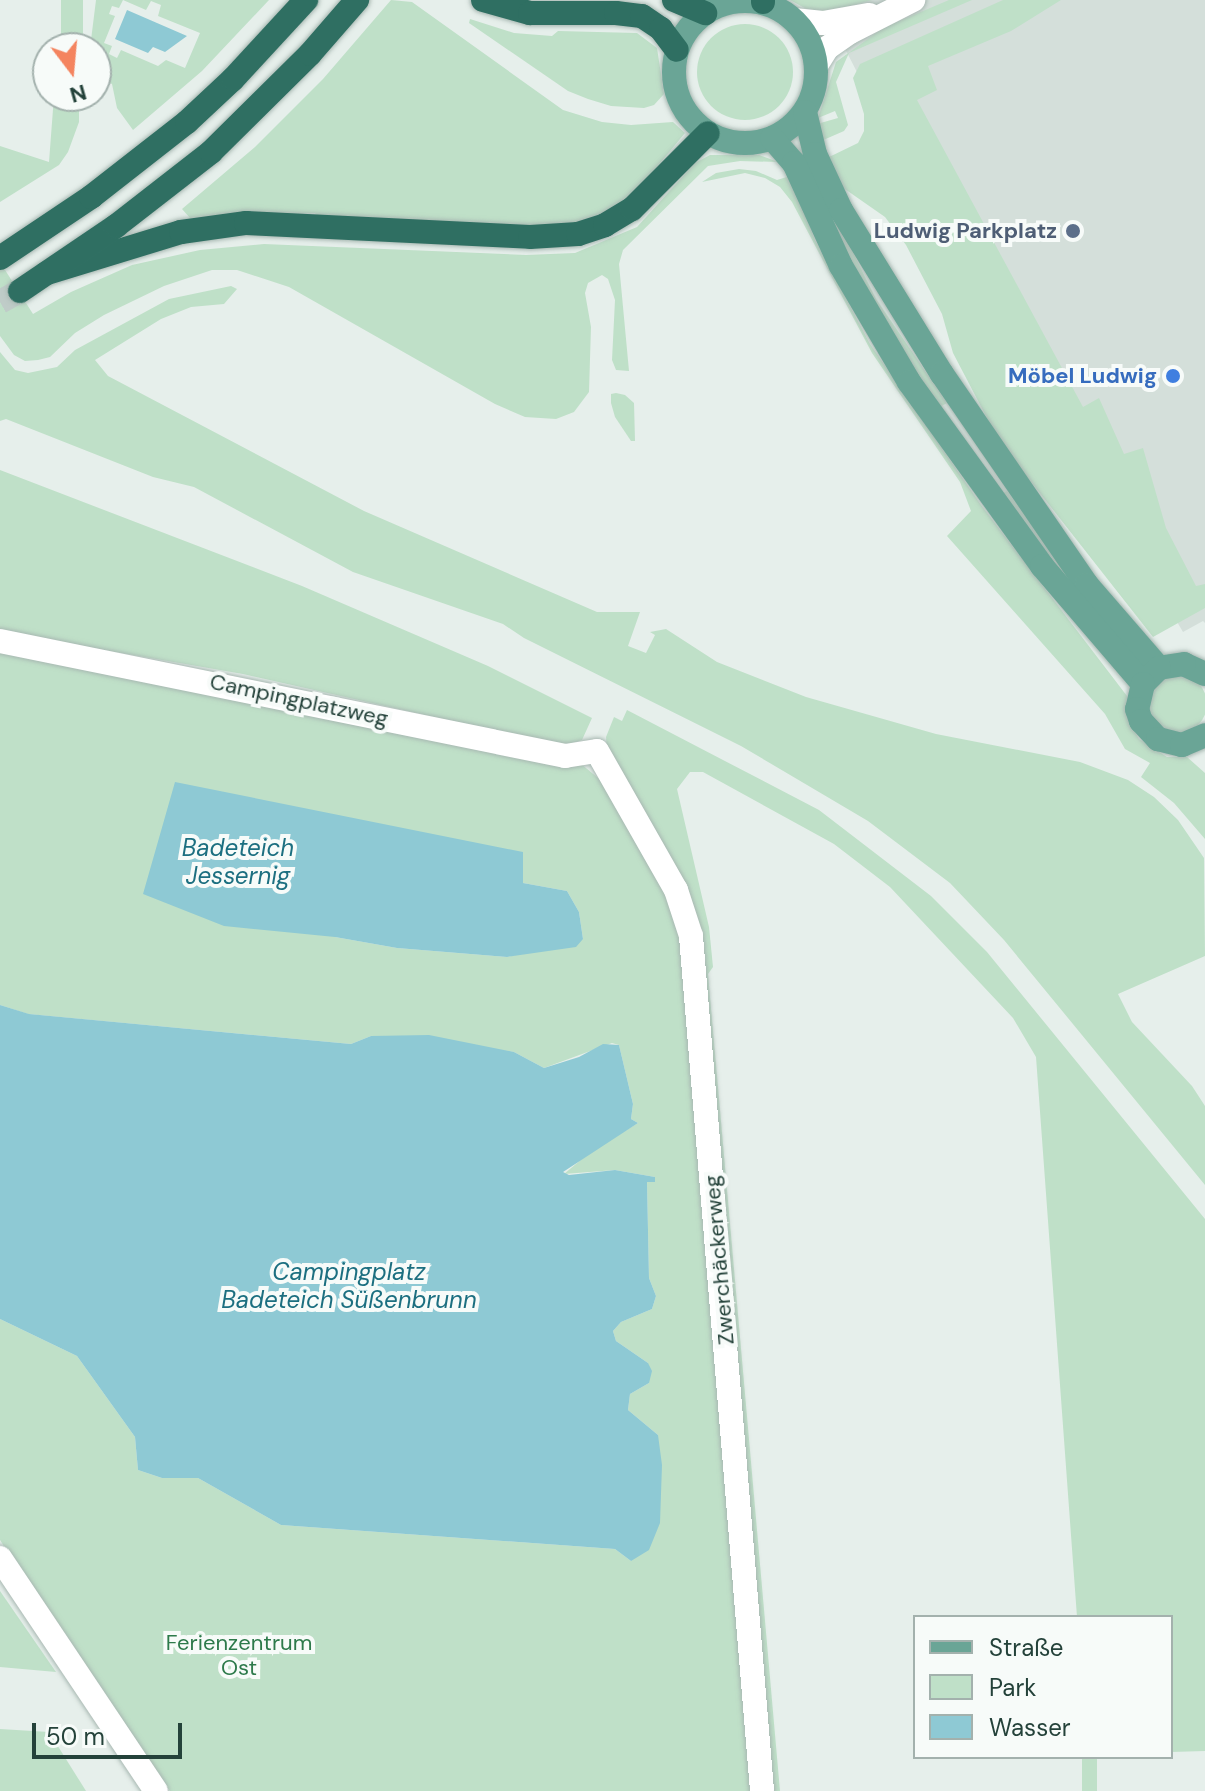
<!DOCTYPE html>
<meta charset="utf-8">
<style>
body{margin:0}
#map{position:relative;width:1205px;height:1791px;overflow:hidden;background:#e6efeb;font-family:"DM Sans",sans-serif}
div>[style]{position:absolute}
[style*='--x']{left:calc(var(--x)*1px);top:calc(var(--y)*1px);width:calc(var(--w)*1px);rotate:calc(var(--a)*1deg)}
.built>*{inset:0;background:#d4dfda}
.green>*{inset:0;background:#bfe0c8;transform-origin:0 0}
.round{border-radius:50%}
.water>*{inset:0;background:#8ec9d4}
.motorway-tunnel>*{height:24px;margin-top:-12px;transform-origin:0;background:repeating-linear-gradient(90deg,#bfccc8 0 24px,transparent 0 36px)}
.roads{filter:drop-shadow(0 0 2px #a8b8b2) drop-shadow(0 0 2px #a8b8b2)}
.minor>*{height:24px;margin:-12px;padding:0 12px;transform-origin:12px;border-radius:12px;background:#fff}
.tertiary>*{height:24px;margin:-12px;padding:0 12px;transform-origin:12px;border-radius:12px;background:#fff}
.primary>*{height:24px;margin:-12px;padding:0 12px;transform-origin:12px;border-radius:12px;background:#6aa596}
.primary>.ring{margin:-12px;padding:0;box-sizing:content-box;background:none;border:24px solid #6aa596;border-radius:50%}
.motorway>*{height:24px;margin:-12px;padding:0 12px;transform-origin:12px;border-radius:12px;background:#2f6f62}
.dots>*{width:22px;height:22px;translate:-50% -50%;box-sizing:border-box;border:4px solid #f7fbf9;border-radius:50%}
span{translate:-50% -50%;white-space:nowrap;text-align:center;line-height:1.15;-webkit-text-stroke:8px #f7fbf9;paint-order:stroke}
.service-label{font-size:22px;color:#4e5e75;font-weight:700}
.right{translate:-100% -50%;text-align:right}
.shop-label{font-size:22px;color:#366cbe;font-weight:700}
.street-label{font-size:22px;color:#24423a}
.park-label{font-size:22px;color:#2d7a4b}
.water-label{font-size:24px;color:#1c6f80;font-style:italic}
.legend{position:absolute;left:913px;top:1615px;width:260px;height:144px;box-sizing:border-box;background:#f7fbf9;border:2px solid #a3b1ad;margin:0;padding:10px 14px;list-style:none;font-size:24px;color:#24423a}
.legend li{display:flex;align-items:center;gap:16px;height:40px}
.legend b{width:40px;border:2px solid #a3b1ad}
.north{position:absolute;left:32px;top:32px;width:80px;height:80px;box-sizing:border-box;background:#f7fbf9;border:2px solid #a3b1ad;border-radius:50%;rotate:164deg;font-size:22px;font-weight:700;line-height:32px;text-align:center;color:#24423a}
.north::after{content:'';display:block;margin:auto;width:28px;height:36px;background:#f4845f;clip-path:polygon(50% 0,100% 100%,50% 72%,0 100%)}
.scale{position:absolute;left:32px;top:1723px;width:150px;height:36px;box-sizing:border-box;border:4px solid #24423a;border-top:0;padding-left:10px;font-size:24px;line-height:28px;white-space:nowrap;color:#24423a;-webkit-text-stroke:6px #f7fbf9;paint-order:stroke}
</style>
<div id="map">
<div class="built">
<div style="clip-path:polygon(820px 0,1205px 0,1205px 623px,1203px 621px,1183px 632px,879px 115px)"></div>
</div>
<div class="green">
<div style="left:61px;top:0;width:22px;height:48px"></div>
<div style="clip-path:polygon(evenodd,96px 0,269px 0,202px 71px,133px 130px,117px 108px,112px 84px,96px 77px,96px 48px,90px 48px,96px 0,123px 0,146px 10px,151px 1px,161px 5px,158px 16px,200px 33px,185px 68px,166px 60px,158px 66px,121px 50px,117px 58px,109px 54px,112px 46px,104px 43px,115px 16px,109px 14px,112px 6px,119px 8px,123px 0)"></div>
<div style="clip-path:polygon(391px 0,412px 2px,563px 110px,602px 122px,631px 125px,673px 122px,685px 133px,631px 198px,614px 210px,572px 227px,318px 217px,315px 213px,190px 218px,182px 209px,255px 147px,323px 79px)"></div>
<div style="clip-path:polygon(790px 0,872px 0,827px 12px,812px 12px)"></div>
<div style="clip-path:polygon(949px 0,972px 0,849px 53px,836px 82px,848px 125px,844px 131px,821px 141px,817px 124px,838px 118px,835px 111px,818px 118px,836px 62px,883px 28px)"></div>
<div style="clip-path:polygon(1003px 0,1061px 0,1011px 31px,928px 66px,937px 90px,917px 100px,1083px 407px,1099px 398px,1124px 454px,1143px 448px,1166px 528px,1196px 586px,1205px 584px,1205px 608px,1153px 637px,999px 441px,953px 353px,942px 314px,906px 245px,885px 217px,842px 187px,827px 158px,858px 143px,864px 131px,864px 114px,853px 78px,860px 64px)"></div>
<div style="clip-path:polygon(470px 19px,514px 33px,552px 36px,558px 31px,637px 33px,657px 48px,664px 94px,654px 105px,644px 108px,611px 106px,588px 99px,568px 91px,469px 23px)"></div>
<div class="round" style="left:697px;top:24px;width:96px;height:96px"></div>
<div style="clip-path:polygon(54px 96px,79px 96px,79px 122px,68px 152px,59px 165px,0 202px,0 146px,49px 162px)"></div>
<div style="clip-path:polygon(710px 155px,759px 155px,778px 162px,740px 161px,708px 166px,623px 250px,619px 264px,629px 371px,616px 370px,612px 360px,615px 300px,608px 279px,602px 275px,588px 283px,585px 293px,591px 327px,589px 392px,574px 412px,556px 419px,525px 417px,495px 404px,289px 287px,237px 270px,212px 270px,164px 286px,104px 315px,75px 333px,50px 357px,38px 360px,25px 361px,14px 355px,0 336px,0 262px,33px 314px,71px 292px,132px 265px,200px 250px,264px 244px,526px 255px,575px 253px,637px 227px,695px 163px)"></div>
<div style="clip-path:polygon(810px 166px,876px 299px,947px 403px,938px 408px,855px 273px)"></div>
<div style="clip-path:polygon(739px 169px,756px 171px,777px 180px,790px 176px,815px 240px,870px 344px,981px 505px,1127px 696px,1128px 720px,1139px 739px,1167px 757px,1187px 757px,1205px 773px,1205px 839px,1174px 803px,1141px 777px,1150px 763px,1125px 749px,1105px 714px,947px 536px,971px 511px,960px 482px,872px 353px,792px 202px,780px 187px,765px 178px,745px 173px,702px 182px,716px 173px)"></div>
<div style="clip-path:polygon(231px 286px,237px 289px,224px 304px,191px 307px,161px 319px,95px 360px,108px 376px,364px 511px,597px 612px,640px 612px,628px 646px,646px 653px,655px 635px,650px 632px,666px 629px,717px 662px,806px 697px,936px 734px,1080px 762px,1128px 780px,1154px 797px,1178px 820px,1204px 858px,1205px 956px,1118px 994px,1132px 1022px,1192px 1086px,1205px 1106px,1205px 1185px,1004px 940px,950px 883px,868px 821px,741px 746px,524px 638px,503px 624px,353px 572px,194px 487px,153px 477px,6px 419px,0 421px,0 352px,15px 370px,28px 373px,57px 367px,75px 350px,169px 299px)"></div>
<div style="clip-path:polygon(616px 393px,625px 395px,634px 403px,635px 441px,631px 441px,615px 417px,611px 403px,611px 394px)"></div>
<div style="clip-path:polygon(0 470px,302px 586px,488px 666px,592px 718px,582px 740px,564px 746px,243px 674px,0 632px)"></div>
<div style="clip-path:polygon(1007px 491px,1055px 556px,1104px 625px,1001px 494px)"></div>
<div style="clip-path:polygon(evenodd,0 652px,580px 763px,610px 788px,671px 899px,683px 941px,751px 1791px,170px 1791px,131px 1740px,0 1540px,0 1319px,77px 1356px,135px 1437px,138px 1470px,162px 1478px,198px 1478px,281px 1525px,615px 1549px,631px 1561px,658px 1435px,628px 1410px,630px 1394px,649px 1383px,648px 1363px,616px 1341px,613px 1331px,621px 1322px,652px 1309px,656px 1296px,649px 1278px,647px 1182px,655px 1182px,655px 1177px,615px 1170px,564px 1174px,589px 1153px,638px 1123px,631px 1119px,633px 1104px,619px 1045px,612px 1043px,544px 1068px,514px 1052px,371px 1036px,351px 1044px,28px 1014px,0 1005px,0 652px,523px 852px,523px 883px,567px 891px,579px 912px,583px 939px,507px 957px,397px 948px,335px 937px,523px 852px)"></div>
<div class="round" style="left:1149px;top:675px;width:58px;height:58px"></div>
<div style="clip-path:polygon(627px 710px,819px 810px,931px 896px,987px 952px,1205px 1219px,1205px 1751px,1171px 1752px,1171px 1617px,1077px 1617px,1036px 1057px,1013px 1018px,890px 887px,834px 844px,703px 772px,690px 772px,677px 789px,709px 927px,713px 967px,708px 974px,780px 1791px,771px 1791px,701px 941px,607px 751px,606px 737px,614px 717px,622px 721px)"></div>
<div style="clip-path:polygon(0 1591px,56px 1672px,0 1667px)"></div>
<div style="clip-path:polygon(0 1729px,49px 1732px,86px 1791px,0 1791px)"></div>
<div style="left:1082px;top:1757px;width:15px;height:34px"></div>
</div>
<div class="water">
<div style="clip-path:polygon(127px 10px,187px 36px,165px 52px,153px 47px,148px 53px,115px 39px)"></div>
<div style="clip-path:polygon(175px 782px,523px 852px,523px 883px,567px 891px,579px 912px,583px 939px,576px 947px,507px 957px,397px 948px,335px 937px,224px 926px,143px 894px)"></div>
<div style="clip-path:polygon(0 1005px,29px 1014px,351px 1044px,371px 1036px,429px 1035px,514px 1052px,544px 1068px,579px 1057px,603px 1044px,619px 1045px,633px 1104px,631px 1119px,638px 1123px,563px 1172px,569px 1175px,615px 1170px,655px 1177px,655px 1182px,647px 1182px,649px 1278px,656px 1296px,652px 1309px,621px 1322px,613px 1331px,616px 1341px,648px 1363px,652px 1371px,649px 1383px,630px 1394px,628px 1410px,658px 1435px,662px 1465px,660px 1523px,649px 1550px,631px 1561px,615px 1549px,281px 1525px,198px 1478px,162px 1478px,138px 1470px,135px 1437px,77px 1356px,0 1319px)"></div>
</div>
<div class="motorway-tunnel">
<div style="--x:0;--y:302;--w:23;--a:-29"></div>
</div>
<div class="roads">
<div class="minor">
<div style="--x:0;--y:641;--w:577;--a:11.5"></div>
<div style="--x:565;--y:756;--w:32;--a:-9"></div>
<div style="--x:597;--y:751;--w:160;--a:60.4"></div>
<div style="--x:676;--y:890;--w:48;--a:71.9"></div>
<div style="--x:691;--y:936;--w:858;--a:85.25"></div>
<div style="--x:0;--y:1558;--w:280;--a:56.2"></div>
</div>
<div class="tertiary">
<div style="--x:794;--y:20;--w:29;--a:6"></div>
<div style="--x:823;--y:23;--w:47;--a:-9.9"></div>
<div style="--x:817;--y:64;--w:19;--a:-58"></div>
<div style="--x:827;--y:48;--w:28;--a:-35"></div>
<div style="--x:850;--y:32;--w:71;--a:-26.9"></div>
</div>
<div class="primary">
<div class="ring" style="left:674px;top:1px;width:118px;height:118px"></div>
<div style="--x:805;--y:112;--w:43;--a:76.6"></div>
<div style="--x:815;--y:154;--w:62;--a:65.1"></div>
<div style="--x:841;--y:210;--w:193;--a:58.4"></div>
<div style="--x:942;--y:374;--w:256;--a:55.5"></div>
<div style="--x:1087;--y:585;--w:110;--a:49.1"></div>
<div style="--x:772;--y:138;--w:33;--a:49"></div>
<div style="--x:794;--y:163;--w:113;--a:65.5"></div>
<div style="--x:841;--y:266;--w:134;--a:59.6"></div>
<div style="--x:909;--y:382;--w:227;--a:54.1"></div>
<div style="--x:1042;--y:566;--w:155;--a:49.4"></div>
<div style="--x:1205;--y:674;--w:23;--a:-155"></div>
<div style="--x:1184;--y:664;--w:25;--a:171"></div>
<div style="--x:1159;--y:668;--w:23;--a:135"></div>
<div style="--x:1143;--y:684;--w:26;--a:103"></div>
<div style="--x:1137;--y:709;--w:13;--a:72"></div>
<div style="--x:1141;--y:721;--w:25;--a:47"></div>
<div style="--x:1158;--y:739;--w:25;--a:14"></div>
<div style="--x:1182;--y:745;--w:25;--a:-23"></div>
</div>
<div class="motorway">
<div style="--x:483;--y:0;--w:49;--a:15.5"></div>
<div style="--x:530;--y:13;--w:86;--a:0"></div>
<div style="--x:616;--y:13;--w:26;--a:7"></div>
<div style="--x:642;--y:16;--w:23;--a:34"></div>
<div style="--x:661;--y:29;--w:26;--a:53"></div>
<div style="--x:674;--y:0;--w:34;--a:23"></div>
<div style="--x:763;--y:0;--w:2;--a:90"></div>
<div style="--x:0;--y:258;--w:110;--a:-33.8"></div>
<div style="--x:91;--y:197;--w:122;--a:-38"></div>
<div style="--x:187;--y:122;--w:63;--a:-43.1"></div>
<div style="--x:233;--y:79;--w:108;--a:-47.3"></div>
<div style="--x:47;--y:273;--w:140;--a:-17"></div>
<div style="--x:181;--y:232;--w:66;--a:-7.9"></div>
<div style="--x:246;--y:223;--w:284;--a:2.8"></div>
<div style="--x:530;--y:237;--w:48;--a:-3.6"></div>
<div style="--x:578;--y:234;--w:28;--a:-18"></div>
<div style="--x:605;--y:225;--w:31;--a:-31"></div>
<div style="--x:632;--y:209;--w:107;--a:-45"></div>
<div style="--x:20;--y:291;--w:116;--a:-34.1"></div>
<div style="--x:116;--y:226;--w:120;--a:-37.9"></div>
<div style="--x:211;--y:152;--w:139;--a:-44.7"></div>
<div style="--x:310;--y:54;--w:72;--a:-49"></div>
</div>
</div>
<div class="dots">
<div style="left:1073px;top:231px;background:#5c6f8a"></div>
<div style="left:1173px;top:376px;background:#3f7fe0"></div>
</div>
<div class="service-label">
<span class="right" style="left:1057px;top:231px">Ludwig Parkplatz</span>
</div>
<div class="shop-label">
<span class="right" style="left:1157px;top:376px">Möbel Ludwig</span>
</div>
<div class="street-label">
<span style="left:299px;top:700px;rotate:12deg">Campingplatzweg</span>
<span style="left:719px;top:1260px;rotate:-95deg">Zwerchäckerweg</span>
</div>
<div class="park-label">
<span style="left:239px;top:1655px">Ferienzentrum<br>Ost</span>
</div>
<div class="water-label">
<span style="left:238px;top:862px">Badeteich<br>Jessernig</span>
<span style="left:349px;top:1286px">Campingplatz<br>Badeteich Süßenbrunn</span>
</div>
<ul class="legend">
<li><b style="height:10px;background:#6aa596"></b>Straße</li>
<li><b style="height:22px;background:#bfe0c8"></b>Park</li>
<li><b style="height:22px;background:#8ec9d4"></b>Wasser</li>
</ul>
<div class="north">N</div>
<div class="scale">50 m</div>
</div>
